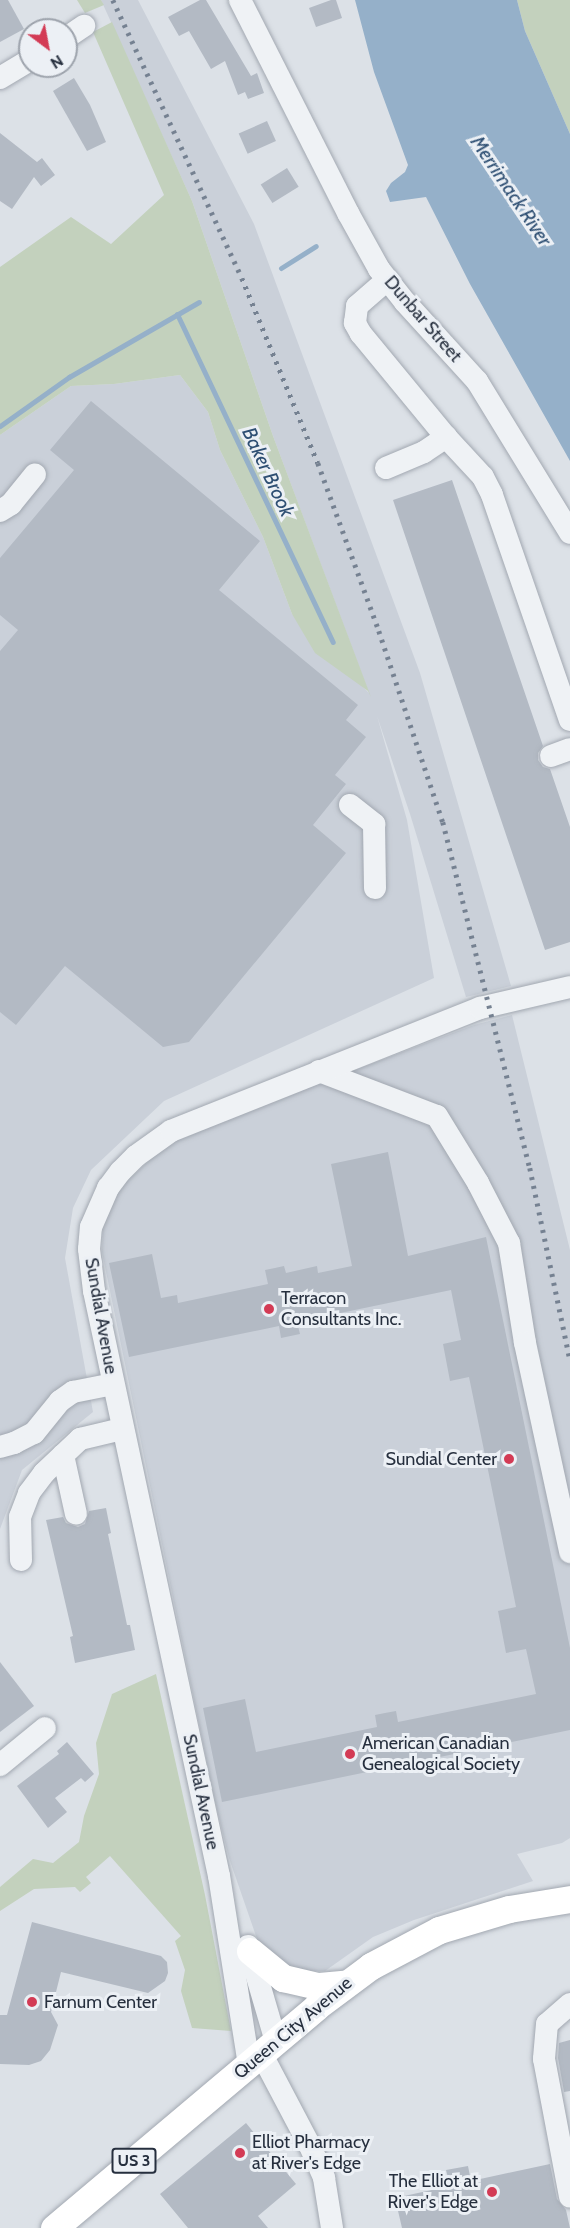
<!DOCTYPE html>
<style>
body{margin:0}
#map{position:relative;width:570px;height:2228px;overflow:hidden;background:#dce1e7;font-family:Cabin,sans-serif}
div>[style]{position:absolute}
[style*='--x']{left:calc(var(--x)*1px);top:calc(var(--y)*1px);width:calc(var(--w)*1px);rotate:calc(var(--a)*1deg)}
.built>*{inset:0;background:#cad0d9}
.green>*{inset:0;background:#c3d1bd}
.water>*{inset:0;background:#95b0c9}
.stream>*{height:5px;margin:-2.5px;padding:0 2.5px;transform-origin:2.5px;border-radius:2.5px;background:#95b0c9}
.building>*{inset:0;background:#b3bac4;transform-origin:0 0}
.roads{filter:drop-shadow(0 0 2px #a2a8b1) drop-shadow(0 0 2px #a2a8b1)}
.minor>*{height:22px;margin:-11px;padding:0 11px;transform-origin:11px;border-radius:11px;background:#eff2f5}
.major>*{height:27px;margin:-13.5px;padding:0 13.5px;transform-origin:13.5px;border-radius:13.5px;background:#fff}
.rail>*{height:4.5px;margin-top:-2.25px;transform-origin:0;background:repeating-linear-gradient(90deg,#758191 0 3px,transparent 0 9px)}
.dots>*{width:16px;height:16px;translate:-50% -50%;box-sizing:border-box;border:3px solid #ecf0f5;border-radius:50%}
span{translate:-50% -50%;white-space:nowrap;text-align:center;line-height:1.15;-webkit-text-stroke:6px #ecf0f5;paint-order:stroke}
.shield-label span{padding:2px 4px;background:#ecf0f5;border:2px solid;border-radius:4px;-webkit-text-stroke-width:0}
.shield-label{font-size:16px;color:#262f3e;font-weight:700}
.street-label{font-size:18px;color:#262f3e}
.poi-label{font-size:18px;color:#262f3e}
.left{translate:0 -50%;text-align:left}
.right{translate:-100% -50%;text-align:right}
.water-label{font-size:20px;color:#2e4f73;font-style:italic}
.north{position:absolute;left:18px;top:18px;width:60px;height:60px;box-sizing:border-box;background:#ecf0f5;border:2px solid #9da3ac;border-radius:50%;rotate:148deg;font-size:16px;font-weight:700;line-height:24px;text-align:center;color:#262f3e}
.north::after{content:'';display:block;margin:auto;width:21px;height:27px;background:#d33b55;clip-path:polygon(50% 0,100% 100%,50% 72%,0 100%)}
</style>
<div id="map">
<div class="built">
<div style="clip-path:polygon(101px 0,138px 0,254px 224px,420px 673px,511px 986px,466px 997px,410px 814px,377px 716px,407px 820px,434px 978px,164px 1101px,91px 1170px,73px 1208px,65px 1258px,93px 1412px,22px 1470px,0 1529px,0 435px,71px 386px,114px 384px,180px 375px,208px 412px,220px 450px,263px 537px,292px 614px,369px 693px,273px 436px,192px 201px)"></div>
<div style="clip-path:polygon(512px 1015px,570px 1250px,570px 1838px,562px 1843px,517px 1854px,533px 1881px,414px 1920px,373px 1937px,325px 1971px,291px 1971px,263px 1948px,256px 1936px,229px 1858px,215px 1802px,102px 1252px,103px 1226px,115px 1197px,125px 1183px,156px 1154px,183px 1135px,474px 1025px)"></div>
</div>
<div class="green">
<div style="clip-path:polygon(77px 0,101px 0,104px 5px,85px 13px)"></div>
<div style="clip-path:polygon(517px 0,570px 0,570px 134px,525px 31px)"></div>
<div style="clip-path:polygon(112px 22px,192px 201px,273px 436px,371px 697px,368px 691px,315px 653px,292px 614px,263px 537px,220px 450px,208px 412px,180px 375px,114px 384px,71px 386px,0 435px,0 267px,71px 217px,111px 244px,164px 195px,93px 32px)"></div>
<div style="clip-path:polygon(156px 1674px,205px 1895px,231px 2031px,192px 2028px,181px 1991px,185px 1970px,175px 1941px,181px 1936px,110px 1856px,86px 1877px,91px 1883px,80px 1892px,75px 1887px,34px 1889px,0 1911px,0 1887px,33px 1859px,53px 1863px,79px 1842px,84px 1816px,99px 1774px,96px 1743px,112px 1694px)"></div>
</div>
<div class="water">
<div style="clip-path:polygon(355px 0,517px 0,525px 31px,570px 134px,570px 461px,470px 284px,426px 197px,390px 202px,386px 191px,391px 183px,405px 172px,408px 165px,374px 72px)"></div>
</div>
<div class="stream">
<div style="--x:281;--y:268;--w:41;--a:-32.2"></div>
<div style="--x:177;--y:314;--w:363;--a:64.6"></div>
<div style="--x:0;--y:426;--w:85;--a:-35.4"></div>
<div style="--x:69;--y:377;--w:150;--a:-30"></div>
</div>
<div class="building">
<div style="clip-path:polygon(0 0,8px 0,24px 29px,0 42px)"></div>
<div style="clip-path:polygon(200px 0,206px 0,251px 76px,257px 73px,264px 93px,248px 99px,245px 92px,238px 95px,225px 61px,211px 69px,189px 31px,179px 36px,168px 17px)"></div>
<div style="clip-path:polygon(331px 0,336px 0,342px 18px,316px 27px,309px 8px)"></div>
<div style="clip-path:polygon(74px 78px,90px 105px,106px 142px,87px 151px,53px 91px)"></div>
<div style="left:267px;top:121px;width:22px;height:31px;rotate:66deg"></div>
<div style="clip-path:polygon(0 133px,37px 162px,42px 158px,55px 175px,41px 186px,34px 177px,12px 209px,0 201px)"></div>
<div style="left:287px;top:168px;width:22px;height:31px;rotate:58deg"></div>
<div style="clip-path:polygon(91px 401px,260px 541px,219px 590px,358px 705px,346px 720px,366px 737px,335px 775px,346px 784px,313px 825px,346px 853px,189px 1042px,163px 1047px,65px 966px,16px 1025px,0 1012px,0 651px,18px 630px,0 615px,0 558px,74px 470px,50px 450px)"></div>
<div style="clip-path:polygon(452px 480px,543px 746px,538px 753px,538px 760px,543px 767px,550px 769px,570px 827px,570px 942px,545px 950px,393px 500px)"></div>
<div style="clip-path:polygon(388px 1152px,408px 1256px,486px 1237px,570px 1648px,570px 1730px,222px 1802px,203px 1708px,245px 1699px,256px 1752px,377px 1727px,375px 1715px,385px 1713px,396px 1711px,398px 1722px,536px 1694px,526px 1649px,506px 1653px,498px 1611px,516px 1607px,469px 1377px,450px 1381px,443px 1344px,461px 1340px,451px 1290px,297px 1322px,300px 1334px,281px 1338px,279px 1326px,129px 1357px,109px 1263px,152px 1254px,161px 1298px,177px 1295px,178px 1303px,268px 1284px,265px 1270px,275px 1268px,284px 1266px,286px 1273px,317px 1266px,318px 1273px,352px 1266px,331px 1164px)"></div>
<div style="clip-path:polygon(106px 1508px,111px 1533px,108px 1534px,127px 1625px,130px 1625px,135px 1650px,75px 1663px,70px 1637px,73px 1636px,46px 1520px,63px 1517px,66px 1523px,78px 1527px,85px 1524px,89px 1511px)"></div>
<div style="clip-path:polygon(0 1662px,34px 1706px,0 1732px)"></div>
<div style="clip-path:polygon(67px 1742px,94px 1774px,85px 1782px,81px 1778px,55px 1798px,67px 1812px,48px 1828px,17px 1786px,59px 1754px,57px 1751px)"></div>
<div style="clip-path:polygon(32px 1922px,161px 1956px,167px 1962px,168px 1973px,165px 1981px,148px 1993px,61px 1972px,51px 2012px,58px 2025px,50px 2050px,41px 2061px,29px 2065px,0 2064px,0 2015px,7px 2015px)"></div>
<div style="clip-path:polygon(570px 2040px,570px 2091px,564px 2092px,558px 2058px,559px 2043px)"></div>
<div style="clip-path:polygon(246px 2123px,296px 2184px,258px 2216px,268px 2228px,188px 2228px,160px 2194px)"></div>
<div style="clip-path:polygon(550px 2164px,557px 2199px,566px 2210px,570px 2228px,402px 2228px,395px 2198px,450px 2186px,446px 2170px,468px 2166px,471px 2181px)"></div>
</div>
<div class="roads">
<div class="minor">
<div style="--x:240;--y:0;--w:239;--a:63.1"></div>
<div style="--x:348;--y:213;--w:64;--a:61"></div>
<div style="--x:379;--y:269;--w:42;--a:51.8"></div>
<div style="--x:405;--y:302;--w:107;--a:47.7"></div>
<div style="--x:477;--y:381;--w:178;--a:58.5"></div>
<div style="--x:66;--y:38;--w:22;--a:-34"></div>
<div style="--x:0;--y:78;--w:35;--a:-31"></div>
<div style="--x:446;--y:437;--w:54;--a:47.2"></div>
<div style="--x:483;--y:477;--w:20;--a:63"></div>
<div style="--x:492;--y:495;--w:238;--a:70.9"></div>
<div style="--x:386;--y:468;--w:41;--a:-22.8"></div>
<div style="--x:424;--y:452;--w:27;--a:-34"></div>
<div style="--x:446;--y:437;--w:134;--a:-129.5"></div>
<div style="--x:361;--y:334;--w:13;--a:-119"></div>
<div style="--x:355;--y:323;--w:17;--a:-83"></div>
<div style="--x:357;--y:306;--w:40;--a:-41"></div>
<div style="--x:0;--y:511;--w:13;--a:-32"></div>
<div style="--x:11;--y:504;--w:38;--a:-51"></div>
<div style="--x:551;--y:756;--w:20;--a:-20"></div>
<div style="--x:350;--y:805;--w:31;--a:38"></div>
<div style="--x:374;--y:824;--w:64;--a:89.1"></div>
<div style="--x:319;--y:1071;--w:126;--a:20.9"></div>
<div style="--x:437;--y:1116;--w:79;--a:58.5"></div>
<div style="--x:478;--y:1183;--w:68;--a:62.7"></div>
<div style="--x:509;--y:1243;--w:101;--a:80.9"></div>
<div style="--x:525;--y:1343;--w:214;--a:77.8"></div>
<div style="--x:0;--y:1447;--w:15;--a:-16"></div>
<div style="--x:14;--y:1443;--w:22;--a:-27"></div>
<div style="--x:34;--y:1433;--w:41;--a:-50.9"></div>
<div style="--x:60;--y:1401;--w:16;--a:-35"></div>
<div style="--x:73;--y:1392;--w:41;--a:-11.3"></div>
<div style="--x:63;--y:1455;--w:60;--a:77.6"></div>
<div style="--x:21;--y:1560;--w:43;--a:-91.3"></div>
<div style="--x:20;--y:1517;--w:26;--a:-69"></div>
<div style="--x:29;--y:1493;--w:25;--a:-53"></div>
<div style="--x:44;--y:1473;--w:50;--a:-43.4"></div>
<div style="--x:80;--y:1439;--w:43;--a:-13.4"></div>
<div style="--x:0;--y:1765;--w:58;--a:-39.4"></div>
<div style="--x:248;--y:1946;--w:100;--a:73.7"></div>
<div style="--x:570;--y:2004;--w:30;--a:139"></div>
<div style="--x:547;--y:2024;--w:35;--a:95"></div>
<div style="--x:544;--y:2059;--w:140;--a:79.3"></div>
<div style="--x:262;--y:2055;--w:103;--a:62.2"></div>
<div style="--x:310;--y:2146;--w:35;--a:66"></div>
<div style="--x:324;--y:2178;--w:51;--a:80.9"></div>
<div style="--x:249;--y:2065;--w:191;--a:-99"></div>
<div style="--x:219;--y:1876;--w:598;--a:-102.06"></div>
<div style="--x:94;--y:1291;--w:42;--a:-96.8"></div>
<div style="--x:89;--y:1249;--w:22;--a:-85"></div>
<div style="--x:91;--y:1227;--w:43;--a:-66.4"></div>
<div style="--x:108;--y:1188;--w:21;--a:-53"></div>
<div style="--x:121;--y:1171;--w:21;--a:-45"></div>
<div style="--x:136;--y:1156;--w:43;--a:-35.5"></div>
<div style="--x:171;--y:1131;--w:333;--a:-21.7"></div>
<div style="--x:480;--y:1008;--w:92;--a:-13.1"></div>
</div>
<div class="major">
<div style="--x:250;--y:1951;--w:43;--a:39.3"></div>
<div style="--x:283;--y:1978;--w:37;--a:13"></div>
<div style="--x:319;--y:1986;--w:25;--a:-5"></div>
<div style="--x:54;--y:2228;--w:343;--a:-40.1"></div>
<div style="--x:316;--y:2007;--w:69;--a:-36.7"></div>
<div style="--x:371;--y:1966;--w:77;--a:-27.9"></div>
<div style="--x:439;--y:1930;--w:73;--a:-16.7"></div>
<div style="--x:509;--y:1909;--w:62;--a:-9.3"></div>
</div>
</div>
<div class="rail">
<div style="--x:113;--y:0;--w:306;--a:65.1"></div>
<div style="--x:242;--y:278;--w:200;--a:67.7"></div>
<div style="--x:318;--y:463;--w:179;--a:70"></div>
<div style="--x:379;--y:631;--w:201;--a:71.5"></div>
<div style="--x:443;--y:822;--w:357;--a:75.9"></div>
<div style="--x:530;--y:1168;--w:196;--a:78.2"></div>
</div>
<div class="dots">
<div style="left:269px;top:1309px;background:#d33b55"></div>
<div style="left:509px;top:1459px;background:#d33b55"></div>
<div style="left:350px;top:1754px;background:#d33b55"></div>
<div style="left:32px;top:2002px;background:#d33b55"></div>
<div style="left:240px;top:2153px;background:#d33b55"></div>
<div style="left:492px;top:2192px;background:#d33b55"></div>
</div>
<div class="shield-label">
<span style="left:134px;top:2161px">US 3</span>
</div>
<div class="street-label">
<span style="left:423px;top:319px;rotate:49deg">Dunbar Street</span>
<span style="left:101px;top:1316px;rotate:80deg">Sundial Avenue</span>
<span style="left:201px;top:1792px;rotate:78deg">Sundial Avenue</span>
<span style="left:293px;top:2028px;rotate:-40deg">Queen City Avenue</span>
</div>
<div class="poi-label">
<span class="left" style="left:281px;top:1309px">Terracon<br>Consultants Inc.</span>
<span class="right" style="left:497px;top:1459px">Sundial Center</span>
<span class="left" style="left:362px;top:1754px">American Canadian<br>Genealogical Society</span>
<span class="left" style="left:44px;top:2002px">Farnum Center</span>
<span class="left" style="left:252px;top:2153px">Elliot Pharmacy<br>at River's Edge</span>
<span class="right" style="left:478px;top:2192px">The Elliot at<br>River's Edge</span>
</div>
<div class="water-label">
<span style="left:511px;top:191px;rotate:56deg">Merrimack River</span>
<span style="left:268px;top:472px;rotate:65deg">Baker Brook</span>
</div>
<div class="north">N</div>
</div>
